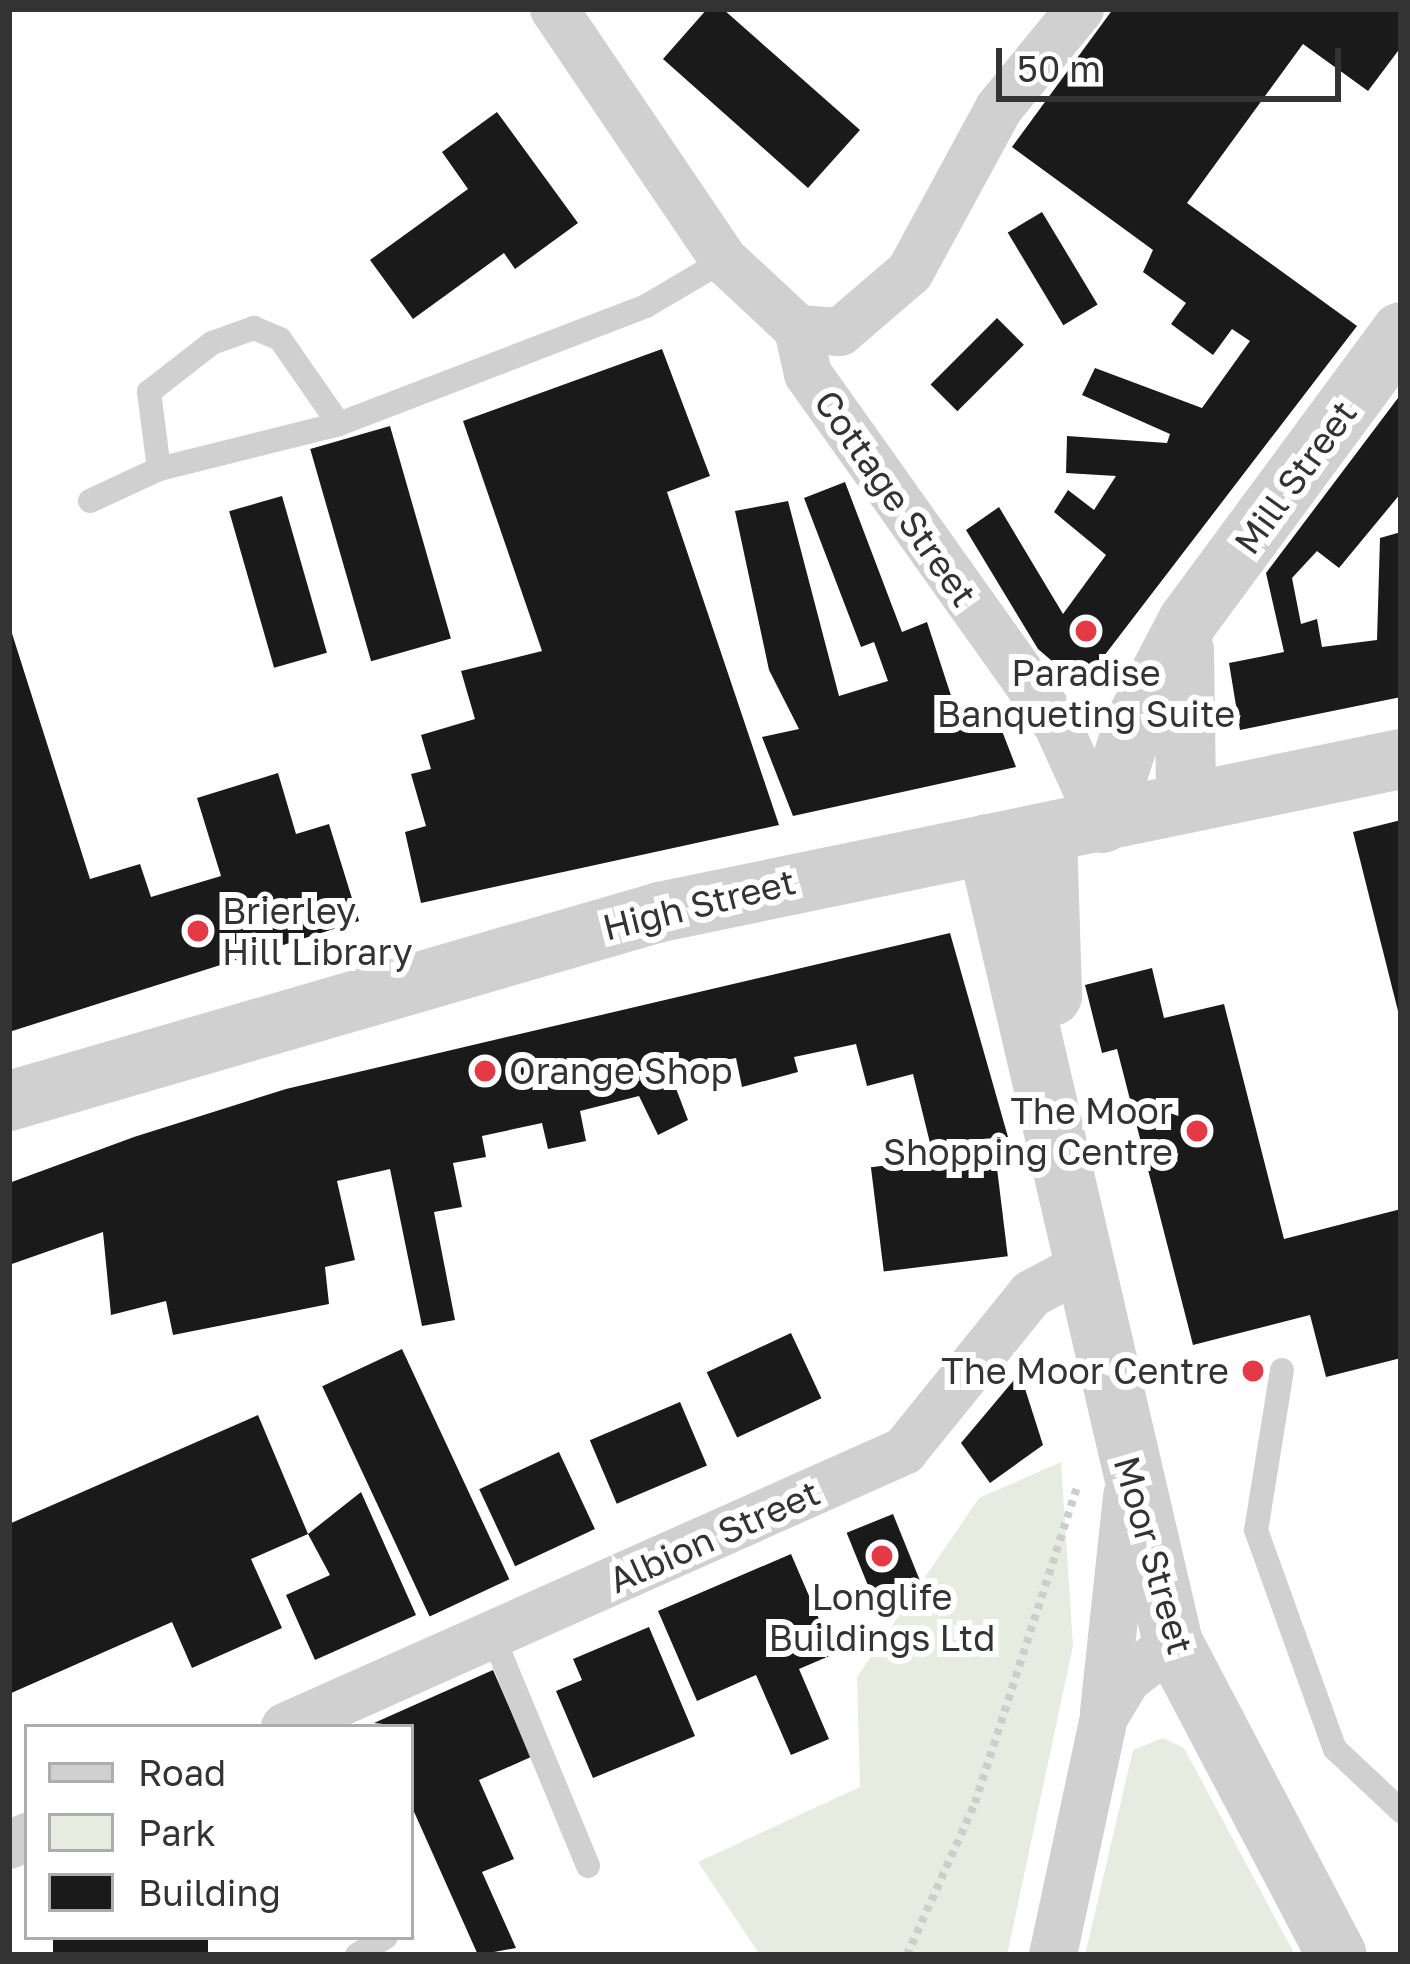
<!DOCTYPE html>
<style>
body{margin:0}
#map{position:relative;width:1410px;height:1964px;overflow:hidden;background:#fff;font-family:"Golos Text",sans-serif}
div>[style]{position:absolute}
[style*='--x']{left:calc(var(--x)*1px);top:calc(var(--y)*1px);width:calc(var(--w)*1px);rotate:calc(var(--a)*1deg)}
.green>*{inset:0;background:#e6ecdf}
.building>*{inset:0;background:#1a1a1a;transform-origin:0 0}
.path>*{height:8px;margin-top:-4px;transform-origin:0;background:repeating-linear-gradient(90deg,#cdcdcd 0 6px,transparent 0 12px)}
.service>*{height:24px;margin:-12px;padding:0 12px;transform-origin:12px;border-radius:12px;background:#d0d0d0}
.minor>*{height:48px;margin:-24px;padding:0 24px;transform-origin:24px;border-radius:24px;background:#d0d0d0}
.tertiary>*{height:60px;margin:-30px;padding:0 30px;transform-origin:30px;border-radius:30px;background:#d0d0d0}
.dots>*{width:33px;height:33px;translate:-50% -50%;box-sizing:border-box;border:6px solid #fff;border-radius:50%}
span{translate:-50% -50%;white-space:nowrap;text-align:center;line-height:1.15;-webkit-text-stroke:12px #fff;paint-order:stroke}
.street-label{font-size:36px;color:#333}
.poi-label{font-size:36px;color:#333}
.left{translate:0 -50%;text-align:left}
.right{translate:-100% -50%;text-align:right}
.frame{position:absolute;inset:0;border:12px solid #333;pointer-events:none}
.legend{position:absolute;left:24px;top:1724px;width:390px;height:216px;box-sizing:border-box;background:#fff;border:3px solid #adadad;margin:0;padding:15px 21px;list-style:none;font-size:36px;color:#333}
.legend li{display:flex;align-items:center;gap:24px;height:60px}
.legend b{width:60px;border:3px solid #adadad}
.scale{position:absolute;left:996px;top:48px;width:345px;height:54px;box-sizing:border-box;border:6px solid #333;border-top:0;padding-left:15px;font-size:36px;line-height:42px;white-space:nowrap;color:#333;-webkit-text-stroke:9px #fff;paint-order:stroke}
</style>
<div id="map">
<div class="green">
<div style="clip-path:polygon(1061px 1462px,1073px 1646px,1007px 1955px,760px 1955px,698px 1862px,860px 1787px,857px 1677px,979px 1498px)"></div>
<div style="clip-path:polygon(1163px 1738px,1184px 1748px,1295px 1955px,1085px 1955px,1133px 1750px)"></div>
</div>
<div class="building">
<div style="clip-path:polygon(707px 9px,723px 9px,860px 130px,808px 188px,663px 59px)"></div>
<div style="clip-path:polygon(1113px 9px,1401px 9px,1401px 47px,1368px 91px,1303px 44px,1187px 203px,1357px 326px,1081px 686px,1038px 649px,966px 530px,999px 507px,1063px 614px,1106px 555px,1054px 512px,1068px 490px,1094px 510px,1116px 476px,1066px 473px,1067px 436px,1167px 443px,1170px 434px,1082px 395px,1095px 368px,1202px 408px,1250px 341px,1232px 329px,1213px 355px,1171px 324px,1186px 303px,1143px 272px,1153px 250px,1012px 147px)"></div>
<div style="clip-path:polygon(497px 112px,578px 223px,515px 269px,504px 253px,413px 319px,370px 260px,468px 189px,442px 152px)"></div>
<div style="left:1042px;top:212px;width:108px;height:40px;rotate:59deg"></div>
<div style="left:997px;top:318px;width:38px;height:94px;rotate:45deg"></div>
<div style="clip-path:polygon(662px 349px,710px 476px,667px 492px,779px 825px,421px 903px,405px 832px,426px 826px,411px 774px,431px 769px,421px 735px,475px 719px,461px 671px,542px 651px,463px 421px)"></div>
<div style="clip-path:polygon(1401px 394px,1401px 493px,1339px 568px,1317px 551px,1292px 578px,1301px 624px,1317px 619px,1322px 647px,1377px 640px,1380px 538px,1401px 532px,1401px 697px,1240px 730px,1229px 663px,1284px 652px,1266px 573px)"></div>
<div style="left:390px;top:426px;width:221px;height:83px;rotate:74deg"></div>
<div style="clip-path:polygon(845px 482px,902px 632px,927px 622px,957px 714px,992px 705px,1016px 767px,793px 816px,762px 737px,799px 729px,769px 670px,735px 511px,788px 501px,839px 696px,888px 681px,874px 642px,861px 647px,804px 498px)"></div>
<div style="left:282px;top:496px;width:163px;height:55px;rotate:74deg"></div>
<div style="clip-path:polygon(9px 624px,90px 879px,140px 864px,151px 897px,221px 876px,197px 798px,278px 773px,296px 834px,329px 824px,359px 921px,9px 1032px)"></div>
<div style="clip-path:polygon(1401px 820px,1401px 1015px,1399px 1015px,1353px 832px)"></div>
<div style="clip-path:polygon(950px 933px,1008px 1137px,930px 1143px,913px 1074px,867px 1086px,856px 1044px,794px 1057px,798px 1072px,742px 1087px,736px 1058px,669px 1070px,688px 1120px,658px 1135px,639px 1096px,580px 1111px,586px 1141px,548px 1149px,542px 1123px,482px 1136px,486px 1157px,453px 1163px,462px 1207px,434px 1212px,455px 1320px,422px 1326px,390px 1169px,337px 1181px,355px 1260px,325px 1267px,329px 1304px,173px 1335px,166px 1301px,111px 1315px,103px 1232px,9px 1265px,9px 1183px,134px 1137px,286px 1089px)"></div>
<div style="clip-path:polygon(1152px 968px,1164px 1018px,1224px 1004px,1284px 1239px,1401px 1209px,1401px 1358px,1326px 1377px,1310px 1315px,1193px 1345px,1117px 1049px,1102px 1053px,1085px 985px)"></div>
<div style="left:995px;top:1152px;width:105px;height:125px;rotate:83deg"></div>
<div style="left:791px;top:1333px;width:72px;height:93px;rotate:65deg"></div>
<div style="left:402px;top:1349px;width:254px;height:88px;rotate:65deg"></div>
<div style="clip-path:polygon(1020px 1373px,1043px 1445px,990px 1483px,961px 1443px)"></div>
<div style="left:680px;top:1402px;width:69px;height:98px;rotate:67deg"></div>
<div style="clip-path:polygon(258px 1415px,308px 1534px,251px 1559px,282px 1628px,192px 1668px,172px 1622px,9px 1694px,9px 1524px)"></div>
<div style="left:559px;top:1452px;width:85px;height:88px;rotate:65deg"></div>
<div style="clip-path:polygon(361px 1492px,416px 1615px,315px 1660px,286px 1595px,330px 1575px,308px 1534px)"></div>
<div style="left:893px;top:1514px;width:71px;height:50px;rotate:68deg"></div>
<div style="clip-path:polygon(791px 1554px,834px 1654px,799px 1669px,829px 1739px,791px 1755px,756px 1675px,697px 1701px,658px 1611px)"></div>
<div style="clip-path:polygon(649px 1627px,695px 1736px,593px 1778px,556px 1691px,582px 1680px,573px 1659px)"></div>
<div style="clip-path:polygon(493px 1670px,531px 1757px,479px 1780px,514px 1859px,482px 1872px,516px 1948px,478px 1955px,411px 1805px,411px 1727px,374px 1723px)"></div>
<div style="left:53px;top:1937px;width:155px;height:19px"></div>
</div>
<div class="path">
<div style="--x:907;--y:1955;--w:167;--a:-65.9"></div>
<div style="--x:975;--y:1803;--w:332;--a:-72.1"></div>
</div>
<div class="service">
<div style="--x:159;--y:469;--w:78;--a:-97.4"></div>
<div style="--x:149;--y:392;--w:80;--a:-37.9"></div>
<div style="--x:212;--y:343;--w:45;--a:-19.7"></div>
<div style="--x:254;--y:328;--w:28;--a:23"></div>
<div style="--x:280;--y:339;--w:103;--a:55.2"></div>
<div style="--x:90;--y:501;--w:76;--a:-24.9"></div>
<div style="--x:159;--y:469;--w:186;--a:-14"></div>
<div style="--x:339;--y:424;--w:329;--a:-21"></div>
<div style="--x:646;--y:306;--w:91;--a:-30.5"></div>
<div style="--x:1282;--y:1370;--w:162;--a:99.2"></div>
<div style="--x:1256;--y:1530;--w:233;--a:70.2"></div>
<div style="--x:1335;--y:1749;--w:91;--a:43.2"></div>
<div style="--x:492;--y:1634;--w:251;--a:67.5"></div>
<div style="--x:357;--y:1955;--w:34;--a:-32"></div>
</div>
<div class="minor">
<div style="--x:554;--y:9;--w:303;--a:55.9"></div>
<div style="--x:724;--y:260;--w:101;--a:43"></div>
<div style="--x:798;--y:329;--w:46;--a:77.5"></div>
<div style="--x:808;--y:374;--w:432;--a:54.6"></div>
<div style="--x:1058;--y:726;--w:107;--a:65.6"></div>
<div style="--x:798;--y:329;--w:42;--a:4.1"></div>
<div style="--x:840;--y:332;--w:92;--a:-40.6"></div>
<div style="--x:910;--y:272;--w:187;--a:-61.5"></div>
<div style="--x:999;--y:108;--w:128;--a:-50.7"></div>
<div style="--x:1104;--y:1712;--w:218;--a:-83.9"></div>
<div style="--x:285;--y:1727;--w:678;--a:-24.03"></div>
<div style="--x:904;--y:1451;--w:202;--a:-51"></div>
<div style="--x:1031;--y:1294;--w:59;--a:-28.3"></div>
<div style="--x:9;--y:1845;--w:20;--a:-24"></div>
<div style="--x:1053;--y:1955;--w:243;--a:-77.9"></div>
<div style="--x:1104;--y:1717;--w:44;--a:-58.8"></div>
<div style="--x:1127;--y:1679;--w:58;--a:-38"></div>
</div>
<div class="tertiary">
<div style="--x:1184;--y:650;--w:151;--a:89.2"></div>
<div style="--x:1102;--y:823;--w:104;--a:-72.1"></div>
<div style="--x:1134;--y:724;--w:116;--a:-62.3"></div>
<div style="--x:1188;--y:621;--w:359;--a:-53.6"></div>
<div style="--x:1047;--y:834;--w:162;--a:88.2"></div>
<div style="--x:987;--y:844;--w:820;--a:76.9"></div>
<div style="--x:1173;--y:1643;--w:352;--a:62.3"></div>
<div style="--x:9;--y:1101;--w:678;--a:-16.19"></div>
<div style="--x:660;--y:912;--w:757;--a:-11.67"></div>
</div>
<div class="dots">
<div style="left:1086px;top:631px;background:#e63946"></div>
<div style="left:198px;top:931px;background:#e63946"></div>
<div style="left:485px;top:1071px;background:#e63946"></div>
<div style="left:1197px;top:1131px;background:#e63946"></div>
<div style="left:1253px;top:1371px;background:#e63946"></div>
<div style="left:882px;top:1556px;background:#e63946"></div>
</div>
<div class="street-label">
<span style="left:1295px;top:477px;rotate:-54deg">Mill Street</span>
<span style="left:896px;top:498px;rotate:55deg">Cottage Street</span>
<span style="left:699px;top:904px;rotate:-14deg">High Street</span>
<span style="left:714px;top:1536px;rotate:-24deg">Albion Street</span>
<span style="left:1154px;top:1555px;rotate:74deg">Moor Street</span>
</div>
<div class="poi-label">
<span style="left:1086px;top:693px">Paradise<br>Banqueting Suite</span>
<span class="left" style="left:222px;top:931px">Brierley<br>Hill Library</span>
<span class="left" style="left:509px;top:1071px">Orange Shop</span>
<span class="right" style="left:1173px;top:1131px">The Moor<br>Shopping Centre</span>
<span class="right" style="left:1229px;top:1371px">The Moor Centre</span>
<span style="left:882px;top:1617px">Longlife<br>Buildings Ltd</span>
</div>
<div class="frame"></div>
<ul class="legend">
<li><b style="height:15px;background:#d0d0d0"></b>Road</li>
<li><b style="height:33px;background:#e6ecdf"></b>Park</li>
<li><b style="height:33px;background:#1a1a1a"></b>Building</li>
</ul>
<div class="scale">50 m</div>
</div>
